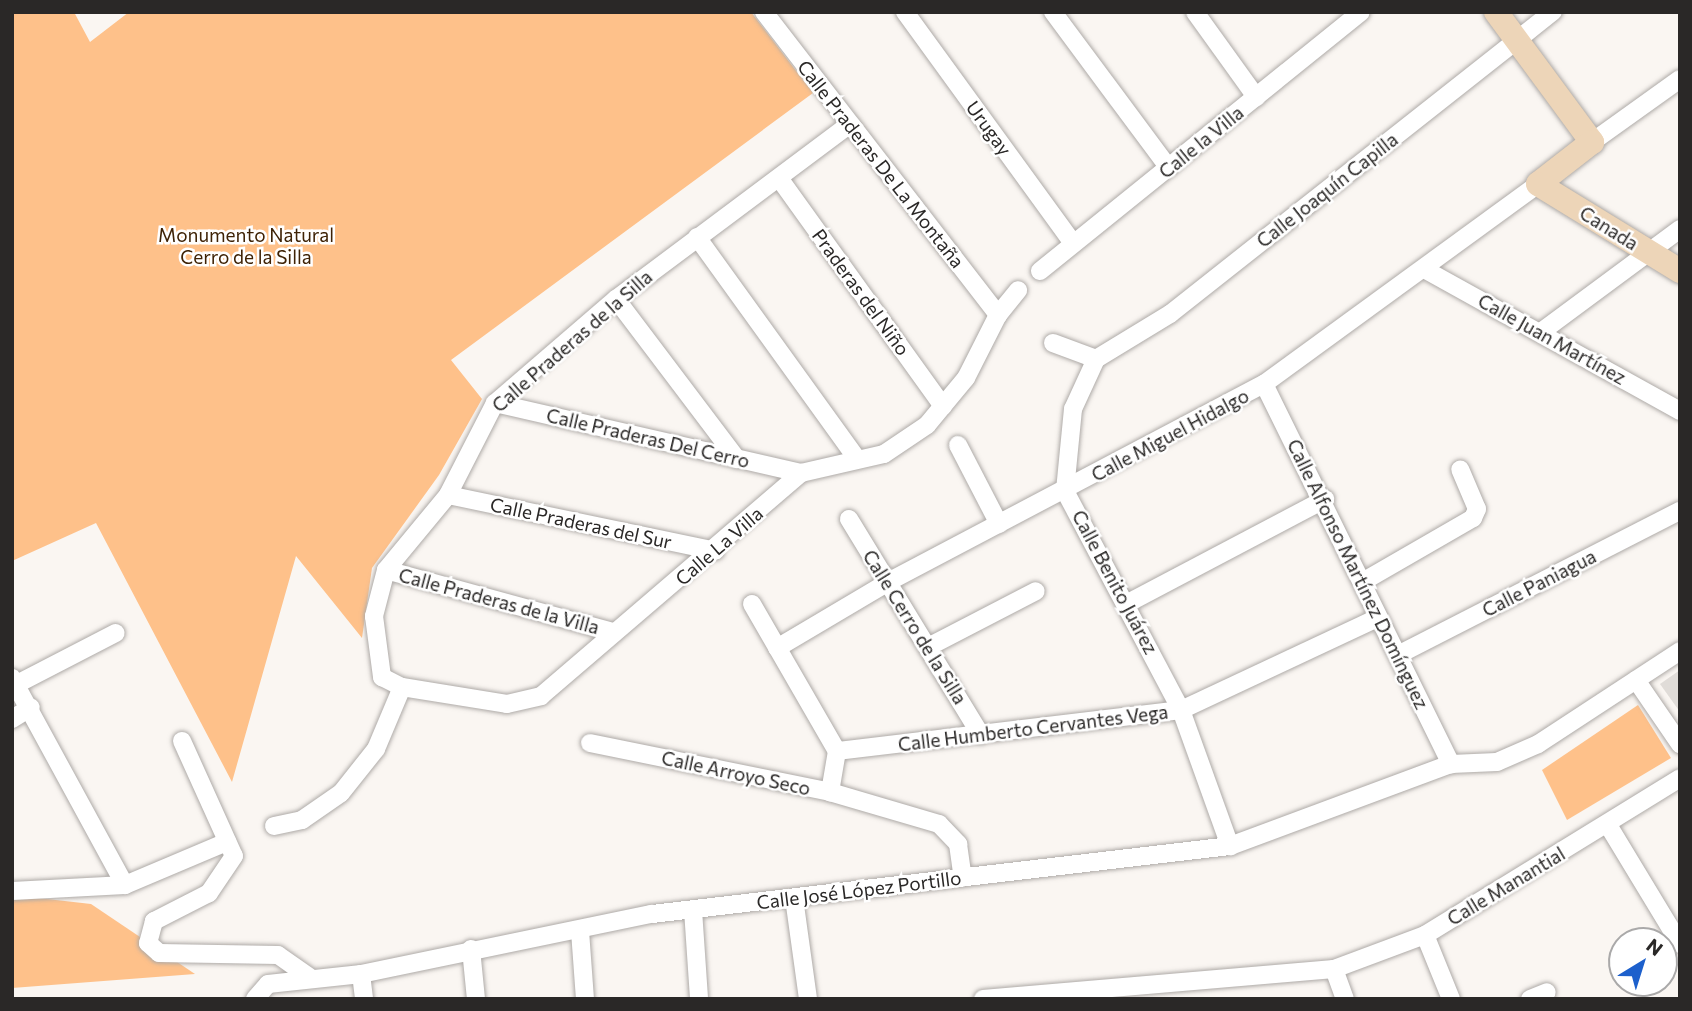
<!DOCTYPE html>
<meta charset="utf-8">
<style>
body{margin:0}
#map{position:relative;width:1692px;height:1011px;overflow:hidden;background:#faf6f2;font-family:Commissioner,sans-serif}
div>[style]{position:absolute}
[style*='--x']{left:calc(var(--x)*1px);top:calc(var(--y)*1px);width:calc(var(--w)*1px);rotate:calc(var(--a)*1deg)}
.green>*{inset:0;background:#fec18a}
.building>*{inset:0;background:#e0dcd8}
.roads{filter:drop-shadow(0 0 2px #aeaaa7) drop-shadow(0 0 2px #aeaaa7)}
.street>*{height:18px;margin:-9px;padding:0 9px;transform-origin:9px;border-radius:9px;background:#fff}
.secondary>*{height:24px;margin:-12px;padding:0 12px;transform-origin:12px;border-radius:12px;background:#edd5b8}
span{translate:-50% -50%;white-space:nowrap;text-align:center;line-height:1.15;-webkit-text-stroke:5px #fff;paint-order:stroke}
.street-label{font-size:19px;color:#2a2827}
.park-label{font-size:19px;color:#3e2205}
.frame{position:absolute;inset:0;border:14px solid #2a2827;pointer-events:none}
.north{position:absolute;left:1608px;top:927px;width:70px;height:70px;box-sizing:border-box;background:#fff;border:2px solid #aaa9a9;border-radius:50%;rotate:38deg;font-size:19px;font-weight:700;line-height:28px;text-align:center;color:#2a2827}
.north::after{content:'';display:block;margin:auto;width:24px;height:32px;background:#1d60cc;clip-path:polygon(50% 0,100% 100%,50% 72%,0 100%)}
</style>
<div id="map">
<div class="green">
<div style="clip-path:polygon(12px 12px,74px 12px,90px 42px,129px 12px,751px 12px,813px 93px,451px 360px,482px 399px,439px 475px,372px 568px,362px 638px,296px 556px,232px 782px,96px 523px,12px 561px)"></div>
<div style="clip-path:polygon(1638px 705px,1671px 758px,1567px 820px,1542px 770px)"></div>
<div style="clip-path:polygon(12px 895px,91px 904px,195px 974px,12px 988px)"></div>
</div>
<div class="building">
<div style="clip-path:polygon(1680px 670px,1680px 712px,1660px 684px)"></div>
</div>
<div class="roads">
<div class="street">
<div style="--x:764;--y:12;--w:383;--a:52.3"></div>
<div style="--x:905;--y:12;--w:286;--a:54"></div>
<div style="--x:1053;--y:12;--w:194;--a:53.4"></div>
<div style="--x:1195;--y:12;--w:105;--a:54.3"></div>
<div style="--x:850;--y:124;--w:292;--a:143.2"></div>
<div style="--x:616;--y:299;--w:160;--a:139.3"></div>
<div style="--x:495;--y:403;--w:103;--a:117.1"></div>
<div style="--x:448;--y:495;--w:97;--a:129.6"></div>
<div style="--x:386;--y:570;--w:48;--a:104.6"></div>
<div style="--x:374;--y:616;--w:62;--a:82.5"></div>
<div style="--x:382;--y:677;--w:22;--a:27"></div>
<div style="--x:402;--y:687;--w:106;--a:9.2"></div>
<div style="--x:507;--y:704;--w:35;--a:-13"></div>
<div style="--x:541;--y:696;--w:343;--a:-40.6"></div>
<div style="--x:801;--y:473;--w:85;--a:-12.9"></div>
<div style="--x:884;--y:454;--w:52;--a:-34"></div>
<div style="--x:927;--y:425;--w:61;--a:-50.3"></div>
<div style="--x:966;--y:378;--w:71;--a:-63.1"></div>
<div style="--x:998;--y:315;--w:32;--a:-51"></div>
<div style="--x:1592;--y:142;--w:108;--a:-35.6"></div>
<div style="--x:779;--y:178;--w:281;--a:54.3"></div>
<div style="--x:697;--y:237;--w:274;--a:54.2"></div>
<div style="--x:1424;--y:269;--w:293;--a:29"></div>
<div style="--x:1040;--y:271;--w:412;--a:-38.9"></div>
<div style="--x:616;--y:299;--w:201;--a:52.9"></div>
<div style="--x:1541;--y:332;--w:173;--a:-36.5"></div>
<div style="--x:1053;--y:343;--w:46;--a:20.4"></div>
<div style="--x:1096;--y:359;--w:55;--a:114.7"></div>
<div style="--x:1073;--y:409;--w:82;--a:95.6"></div>
<div style="--x:1065;--y:491;--w:248;--a:62.1"></div>
<div style="--x:1181;--y:710;--w:145;--a:70.2"></div>
<div style="--x:1096;--y:359;--w:87;--a:-31.3"></div>
<div style="--x:1170;--y:314;--w:488;--a:-38.3"></div>
<div style="--x:1264;--y:384;--w:424;--a:63.8"></div>
<div style="--x:495;--y:403;--w:314;--a:12.9"></div>
<div style="--x:958;--y:445;--w:89;--a:62.6"></div>
<div style="--x:448;--y:495;--w:273;--a:11.8"></div>
<div style="--x:849;--y:519;--w:253;--a:58.6"></div>
<div style="--x:386;--y:570;--w:235;--a:15.3"></div>
<div style="--x:1364;--y:581;--w:126;--a:-30"></div>
<div style="--x:1473;--y:518;--w:10;--a:-66"></div>
<div style="--x:1477;--y:509;--w:43;--a:-113"></div>
<div style="--x:1128;--y:603;--w:223;--a:-27.8"></div>
<div style="--x:752;--y:604;--w:170;--a:60"></div>
<div style="--x:837;--y:751;--w:42;--a:99.7"></div>
<div style="--x:930;--y:646;--w:119;--a:-27.4"></div>
<div style="--x:777;--y:648;--w:129;--a:-30.7"></div>
<div style="--x:888;--y:582;--w:425;--a:-27.8"></div>
<div style="--x:1264;--y:384;--w:339;--a:-36.1"></div>
<div style="--x:1398;--y:655;--w:317;--a:-27.1"></div>
<div style="--x:12;--y:678;--w:236;--a:61.4"></div>
<div style="--x:1636;--y:680;--w:78;--a:55.5"></div>
<div style="--x:17;--y:684;--w:111;--a:-27.3"></div>
<div style="--x:12;--y:719;--w:22;--a:-32"></div>
<div style="--x:182;--y:741;--w:126;--a:65.7"></div>
<div style="--x:234;--y:856;--w:45;--a:124"></div>
<div style="--x:209;--y:893;--w:62;--a:153"></div>
<div style="--x:154;--y:921;--w:23;--a:105"></div>
<div style="--x:148;--y:943;--w:15;--a:42"></div>
<div style="--x:159;--y:953;--w:119;--a:1"></div>
<div style="--x:278;--y:955;--w:38;--a:35"></div>
<div style="--x:590;--y:743;--w:245;--a:11.5"></div>
<div style="--x:830;--y:792;--w:114;--a:16.4"></div>
<div style="--x:939;--y:824;--w:28;--a:46"></div>
<div style="--x:958;--y:844;--w:34;--a:82"></div>
<div style="--x:837;--y:751;--w:346;--a:-6.8"></div>
<div style="--x:1181;--y:710;--w:217;--a:-25.1"></div>
<div style="--x:1608;--y:825;--w:139;--a:58.8"></div>
<div style="--x:274;--y:826;--w:29;--a:-12"></div>
<div style="--x:302;--y:820;--w:47;--a:-34.7"></div>
<div style="--x:341;--y:793;--w:56;--a:-51.5"></div>
<div style="--x:376;--y:749;--w:67;--a:-67.2"></div>
<div style="--x:12;--y:891;--w:113;--a:-3"></div>
<div style="--x:125;--y:885;--w:111;--a:-22.9"></div>
<div style="--x:794;--y:898;--w:102;--a:82.1"></div>
<div style="--x:693;--y:910;--w:89;--a:86.1"></div>
<div style="--x:580;--y:931;--w:68;--a:85.8"></div>
<div style="--x:1425;--y:935;--w:69;--a:67.9"></div>
<div style="--x:471;--y:949;--w:50;--a:84.3"></div>
<div style="--x:1334;--y:969;--w:32;--a:70"></div>
<div style="--x:361;--y:974;--w:25;--a:83"></div>
<div style="--x:255;--y:999;--w:20;--a:-49"></div>
<div style="--x:268;--y:984;--w:94;--a:-6.1"></div>
<div style="--x:361;--y:974;--w:297;--a:-11.7"></div>
<div style="--x:652;--y:914;--w:582;--a:-6.71"></div>
<div style="--x:1230;--y:846;--w:236;--a:-20.4"></div>
<div style="--x:1451;--y:764;--w:46;--a:-2.5"></div>
<div style="--x:1497;--y:762;--w:45;--a:-23.7"></div>
<div style="--x:1538;--y:744;--w:170;--a:-33.2"></div>
<div style="--x:983;--y:999;--w:352;--a:-4.9"></div>
<div style="--x:1334;--y:969;--w:97;--a:-20.5"></div>
<div style="--x:1425;--y:935;--w:299;--a:-31.6"></div>
<div style="--x:1530;--y:999;--w:18;--a:-22"></div>
</div>
<div class="secondary">
<div style="--x:1496;--y:12;--w:162;--a:53.6"></div>
<div style="--x:1592;--y:142;--w:68;--a:142.1"></div>
<div style="--x:1538;--y:184;--w:167;--a:31.5"></div>
</div>
</div>
<div class="street-label">
<span style="left:989px;top:128px;rotate:54deg">Urugay</span>
<span style="left:1201px;top:142px;rotate:-39deg">Calle la Villa</span>
<span style="left:881px;top:164px;rotate:52deg">Calle Praderas De La Montaña</span>
<span style="left:1327px;top:190px;rotate:-38deg">Calle Joaquín Capilla</span>
<span style="left:1609px;top:228px;rotate:32deg">Canada</span>
<span style="left:861px;top:292px;rotate:54deg">Praderas del Niño</span>
<span style="left:1552px;top:339px;rotate:29deg">Calle Juan Martínez</span>
<span style="left:572px;top:341px;rotate:-41deg">Calle Praderas de la Silla</span>
<span style="left:1170px;top:435px;rotate:-28deg">Calle Miguel Hidalgo</span>
<span style="left:648px;top:438px;rotate:13deg">Calle Praderas Del Cerro</span>
<span style="left:581px;top:523px;rotate:12deg">Calle Praderas del Sur</span>
<span style="left:719px;top:546px;rotate:-41deg">Calle La Villa</span>
<span style="left:1358px;top:574px;rotate:64deg">Calle Alfonso Martínez Domínguez</span>
<span style="left:1115px;top:582px;rotate:62deg">Calle Benito Juárez</span>
<span style="left:1539px;top:583px;rotate:-27deg">Calle Paniagua</span>
<span style="left:499px;top:601px;rotate:15deg">Calle Praderas de la Villa</span>
<span style="left:915px;top:627px;rotate:58deg">Calle Cerro de la Silla</span>
<span style="left:1033px;top:728px;rotate:-7deg">Calle Humberto Cervantes Vega</span>
<span style="left:736px;top:773px;rotate:12deg">Calle Arroyo Seco</span>
<span style="left:1506px;top:886px;rotate:-31deg">Calle Manantial</span>
<span style="left:859px;top:890px;rotate:-7deg">Calle José López Portillo</span>
</div>
<div class="park-label">
<span style="left:246px;top:246px">Monumento Natural<br>Cerro de la Silla</span>
</div>
<div class="frame"></div>
<div class="north">N</div>
</div>
